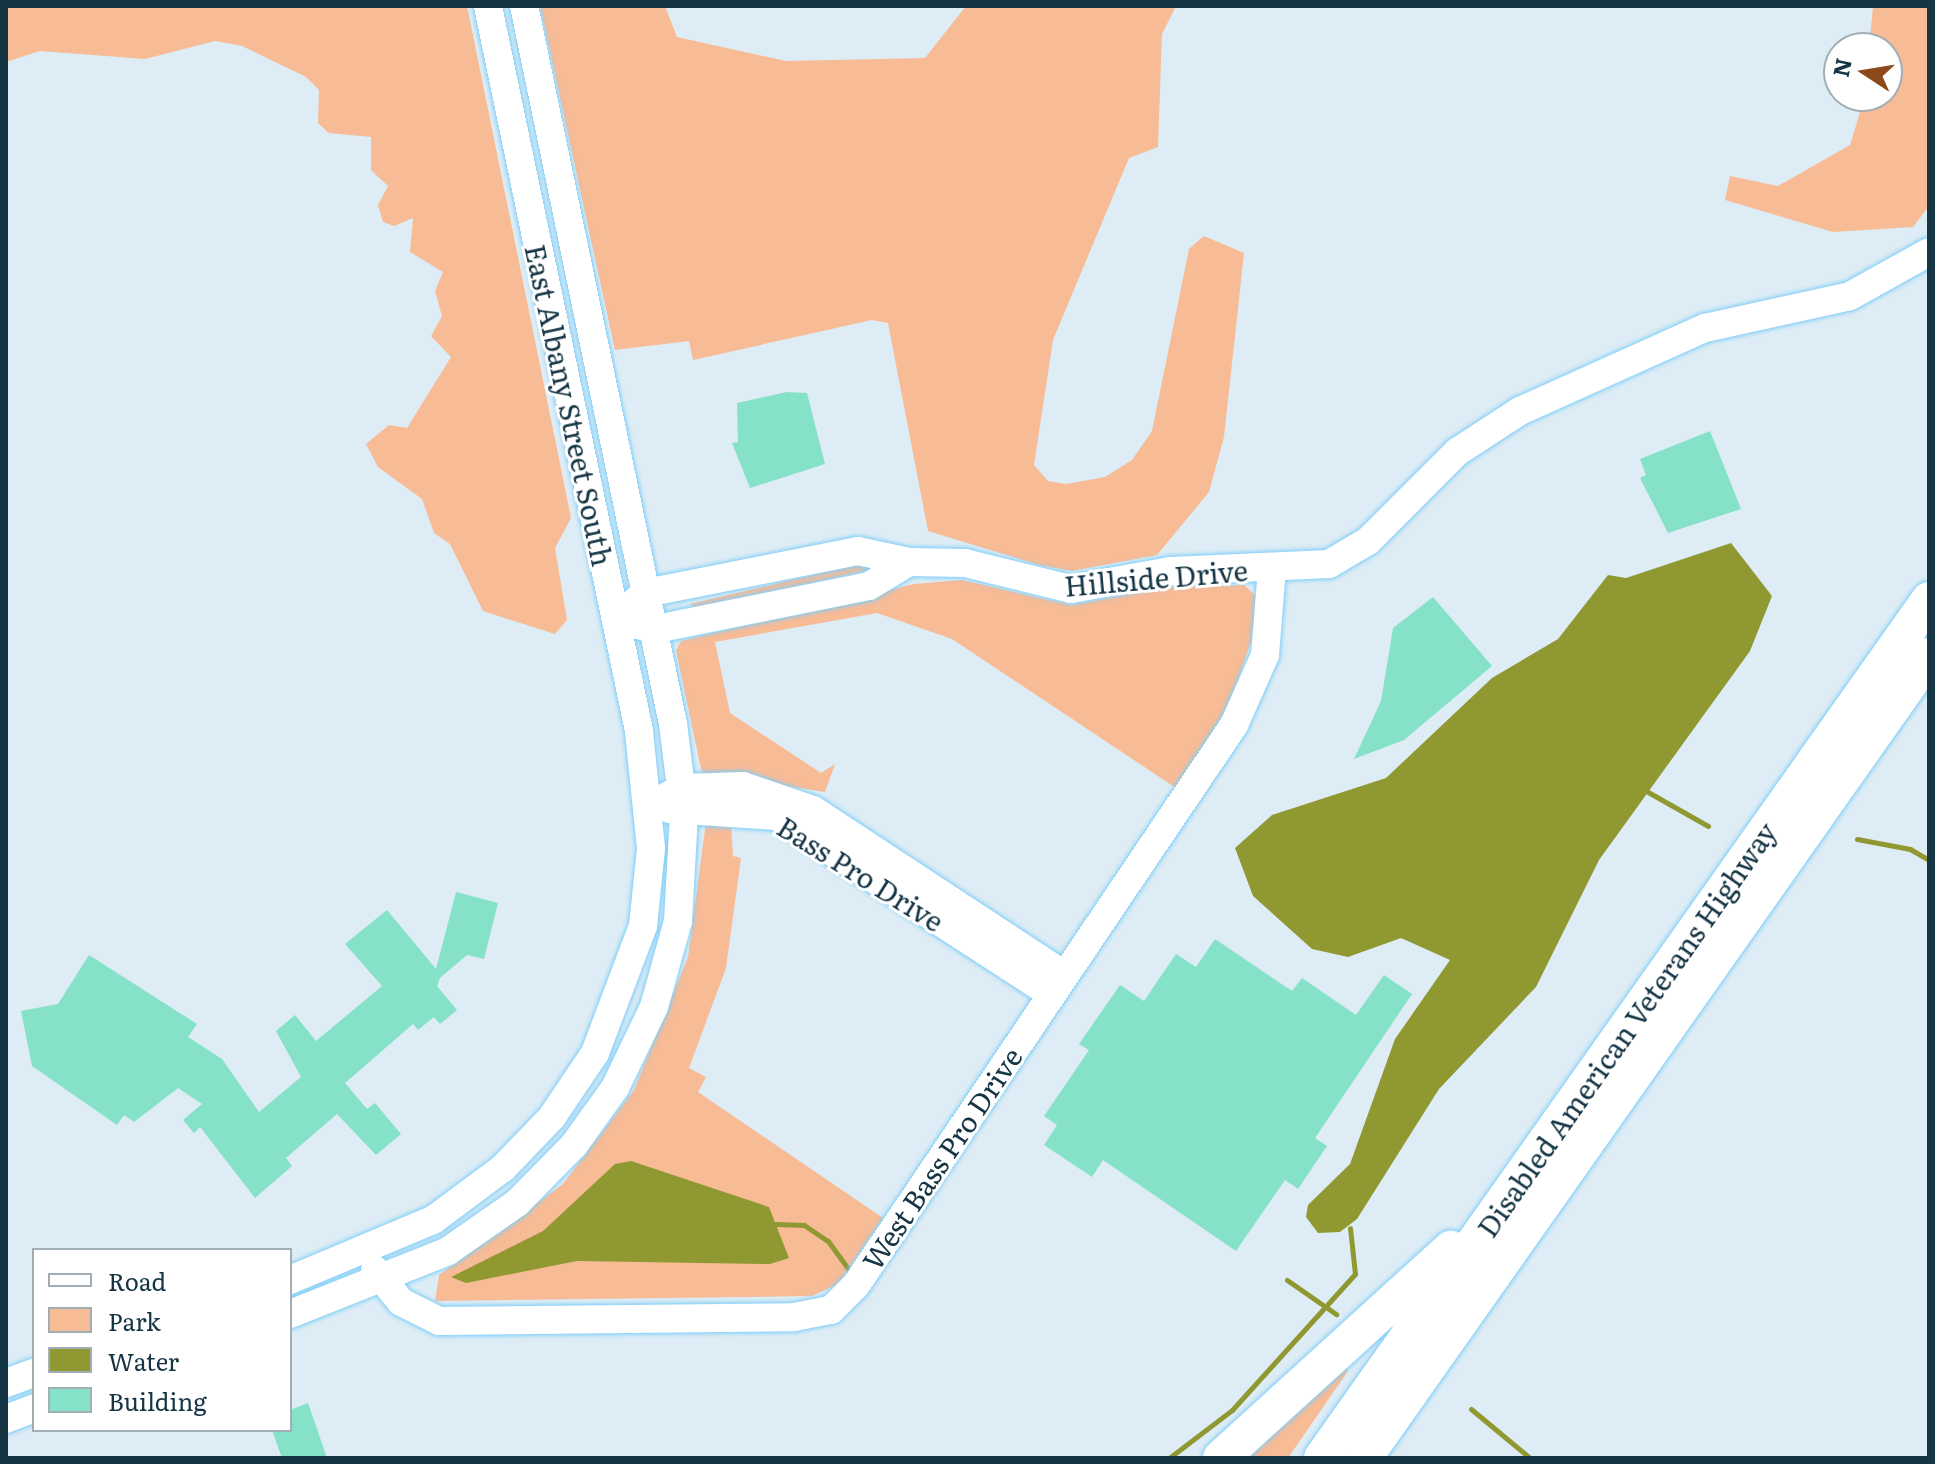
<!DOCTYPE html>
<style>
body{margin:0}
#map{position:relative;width:1935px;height:1464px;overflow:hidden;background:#deedf5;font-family:Literata,serif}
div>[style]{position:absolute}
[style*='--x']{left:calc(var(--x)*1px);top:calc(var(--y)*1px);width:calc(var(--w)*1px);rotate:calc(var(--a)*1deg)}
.green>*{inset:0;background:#f7bb96}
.water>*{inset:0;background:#909831}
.stream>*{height:5px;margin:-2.5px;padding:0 2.5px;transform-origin:2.5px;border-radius:2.5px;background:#909831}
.building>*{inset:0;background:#85e1c7}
.roads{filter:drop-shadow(0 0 2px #81cef8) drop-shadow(0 0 2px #81cef8)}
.secondary>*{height:28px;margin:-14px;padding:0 14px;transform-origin:14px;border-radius:14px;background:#fff}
.highway>*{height:36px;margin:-18px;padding:0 18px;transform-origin:18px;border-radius:18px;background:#fff}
span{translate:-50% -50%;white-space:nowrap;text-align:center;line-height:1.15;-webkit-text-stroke:6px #fff;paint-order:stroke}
.street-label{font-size:28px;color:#153545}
.frame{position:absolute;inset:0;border:8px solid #153545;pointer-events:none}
.legend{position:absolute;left:32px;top:1248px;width:260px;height:184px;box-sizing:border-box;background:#fff;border:2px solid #a1aeb5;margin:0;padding:10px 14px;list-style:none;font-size:24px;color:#153545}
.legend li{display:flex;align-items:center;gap:16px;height:40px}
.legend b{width:40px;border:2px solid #a1aeb5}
.north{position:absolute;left:1823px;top:32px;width:80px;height:80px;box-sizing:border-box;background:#fff;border:2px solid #a1aeb5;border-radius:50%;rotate:282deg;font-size:22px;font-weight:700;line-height:32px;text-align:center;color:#153545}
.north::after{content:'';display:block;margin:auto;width:28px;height:36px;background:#8b4a17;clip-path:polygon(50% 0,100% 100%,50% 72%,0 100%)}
</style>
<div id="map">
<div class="green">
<div style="clip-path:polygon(6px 6px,467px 6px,571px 518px,555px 548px,567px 620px,555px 634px,483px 611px,450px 544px,434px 533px,422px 499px,378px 467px,366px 444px,389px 425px,407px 428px,451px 357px,431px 336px,442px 316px,435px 291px,443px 272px,410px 252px,413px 218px,394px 226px,383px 222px,378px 205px,388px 186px,371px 170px,371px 137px,329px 133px,318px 123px,319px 90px,306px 77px,242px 46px,215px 41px,145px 59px,40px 51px,6px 62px)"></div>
<div style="clip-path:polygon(540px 6px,665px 6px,677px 37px,786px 61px,925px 58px,966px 6px,1176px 6px,1162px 34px,1158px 147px,1129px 158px,1053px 340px,1034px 465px,1048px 481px,1066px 484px,1105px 477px,1132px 460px,1152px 431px,1189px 249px,1204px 236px,1244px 253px,1224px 437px,1209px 492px,1157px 555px,1072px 571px,1039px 565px,928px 531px,888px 323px,872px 320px,693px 360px,689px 341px,615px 350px)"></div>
<div style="clip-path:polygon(1873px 6px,1929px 6px,1929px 206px,1913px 227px,1833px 232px,1725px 200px,1730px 176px,1778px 186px,1850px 145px,1865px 96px,1887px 96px,1887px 48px,1869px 48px)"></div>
<div style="clip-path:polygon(860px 564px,873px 569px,696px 609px,690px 604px)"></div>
<div style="clip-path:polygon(962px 580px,1071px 605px,1167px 587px,1244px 585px,1258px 598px,1259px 619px,1229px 705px,1176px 788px,952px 639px,877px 613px,715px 642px,730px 713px,821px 773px,835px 764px,825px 792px,702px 773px,676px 651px,681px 641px,914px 584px)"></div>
<div style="clip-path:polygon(706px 822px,731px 824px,733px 856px,741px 858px,726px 968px,689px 1068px,706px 1077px,698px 1092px,883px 1218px,838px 1284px,812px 1296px,435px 1301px,439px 1275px,563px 1184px,634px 1090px,688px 957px)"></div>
<div style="clip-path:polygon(1344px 1365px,1348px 1371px,1288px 1458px,1236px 1458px)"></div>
</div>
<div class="water">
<div style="clip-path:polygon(1731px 543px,1772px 596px,1750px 651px,1599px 860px,1536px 987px,1439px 1089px,1357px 1219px,1340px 1232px,1318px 1233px,1306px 1217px,1308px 1205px,1350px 1164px,1395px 1039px,1450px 960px,1401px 938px,1348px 957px,1312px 949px,1253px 896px,1235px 848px,1272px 815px,1386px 778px,1492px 678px,1558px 639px,1608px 575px,1626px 578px)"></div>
<div style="clip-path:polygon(631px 1161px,769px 1207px,789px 1258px,770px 1264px,577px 1261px,466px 1283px,451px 1277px,543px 1231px,615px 1164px)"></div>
</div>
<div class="stream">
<div style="--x:1648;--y:792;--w:69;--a:29.5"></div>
<div style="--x:1857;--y:839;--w:54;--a:10.7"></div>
<div style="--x:1910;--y:849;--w:22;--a:30"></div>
<div style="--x:776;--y:1224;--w:28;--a:2"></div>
<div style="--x:804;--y:1225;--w:29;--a:34"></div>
<div style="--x:828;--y:1241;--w:36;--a:54"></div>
<div style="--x:1287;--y:1280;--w:60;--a:34.8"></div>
<div style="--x:1471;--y:1409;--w:77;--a:39.7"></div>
<div style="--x:1169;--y:1458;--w:79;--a:-37.3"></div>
<div style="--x:1232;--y:1410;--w:183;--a:-47.9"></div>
<div style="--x:1355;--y:1274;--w:46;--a:-96.2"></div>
</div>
<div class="building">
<div style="clip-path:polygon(787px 392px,807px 393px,825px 464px,750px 488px,732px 443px,738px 442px,737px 403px)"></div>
<div style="clip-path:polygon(1710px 431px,1741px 509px,1668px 533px,1640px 478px,1646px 475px,1640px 459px)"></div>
<div style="clip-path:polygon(1433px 597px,1492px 666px,1404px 740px,1354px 759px,1381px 701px,1393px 628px)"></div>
<div style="clip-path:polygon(456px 892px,498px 903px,484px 959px,467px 955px,440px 978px,437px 986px,457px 1010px,440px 1024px,434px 1017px,418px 1030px,413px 1024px,345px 1083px,367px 1109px,375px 1103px,401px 1134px,376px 1155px,337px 1114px,286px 1158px,292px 1166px,255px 1198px,200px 1127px,194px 1133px,183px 1120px,202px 1104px,178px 1088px,134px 1122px,124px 1115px,117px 1125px,32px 1066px,21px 1011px,58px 1004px,89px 955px,197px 1024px,188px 1037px,222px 1059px,259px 1112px,301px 1077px,276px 1031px,295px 1015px,316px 1041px,382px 986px,345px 944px,387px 910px,436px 969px)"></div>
<div style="clip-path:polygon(1215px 939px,1292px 991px,1302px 978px,1356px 1015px,1384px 975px,1412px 994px,1315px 1138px,1327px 1146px,1298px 1189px,1285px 1180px,1236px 1251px,1103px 1160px,1092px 1177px,1044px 1145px,1057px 1125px,1044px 1116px,1089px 1050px,1079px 1044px,1120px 985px,1144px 1001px,1176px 954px,1196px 967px)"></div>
<div style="clip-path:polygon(308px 1403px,327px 1458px,282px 1458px,272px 1430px,290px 1430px,290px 1410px)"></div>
</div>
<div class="roads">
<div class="secondary">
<div style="--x:633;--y:603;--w:16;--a:-38"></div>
<div style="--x:646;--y:593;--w:216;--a:-11.2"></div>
<div style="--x:858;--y:551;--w:52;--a:12.2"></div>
<div style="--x:638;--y:625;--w:18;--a:13"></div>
<div style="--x:656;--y:629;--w:217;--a:-11.4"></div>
<div style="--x:869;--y:586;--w:47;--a:-31"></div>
<div style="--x:909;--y:562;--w:56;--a:1"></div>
<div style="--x:965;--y:563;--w:109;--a:13.8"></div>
<div style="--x:1071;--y:589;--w:101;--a:-10.3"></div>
<div style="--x:1170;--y:571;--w:159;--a:-2.5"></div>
<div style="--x:1329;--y:564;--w:45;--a:-30.5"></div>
<div style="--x:1368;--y:541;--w:126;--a:-45"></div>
<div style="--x:1457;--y:452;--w:75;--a:-33.1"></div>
<div style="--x:1520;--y:411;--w:203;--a:-24.2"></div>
<div style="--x:1705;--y:328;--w:148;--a:-12.4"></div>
<div style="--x:1850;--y:296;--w:90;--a:-29.1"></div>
<div style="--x:667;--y:796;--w:17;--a:-28"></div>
<div style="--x:682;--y:788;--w:61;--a:-1.9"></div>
<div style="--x:743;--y:786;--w:74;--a:18.9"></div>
<div style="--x:813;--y:810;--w:300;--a:33.3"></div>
<div style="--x:669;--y:809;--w:108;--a:3.7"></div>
<div style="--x:777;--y:816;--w:327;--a:33"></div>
<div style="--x:375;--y:1270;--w:41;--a:50.9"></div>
<div style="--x:401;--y:1302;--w:42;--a:26.6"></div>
<div style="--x:439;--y:1321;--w:355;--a:-0.6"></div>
<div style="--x:794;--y:1317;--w:38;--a:-11"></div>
<div style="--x:831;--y:1310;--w:35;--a:-45"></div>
<div style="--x:856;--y:1285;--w:676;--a:-55.98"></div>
<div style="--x:1234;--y:725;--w:77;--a:-66.1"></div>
<div style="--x:1265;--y:655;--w:87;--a:-85.4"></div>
<div style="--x:290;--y:1280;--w:155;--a:-22.8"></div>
<div style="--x:433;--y:1220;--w:87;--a:-36.6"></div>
<div style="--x:503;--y:1168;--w:71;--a:-46.1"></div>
<div style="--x:552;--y:1117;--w:77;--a:-56.1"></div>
<div style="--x:595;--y:1053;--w:136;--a:-69.3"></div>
<div style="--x:643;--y:926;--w:78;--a:-84.1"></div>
<div style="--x:651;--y:848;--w:118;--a:-95.9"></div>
<div style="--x:639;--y:731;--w:741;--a:-101.77"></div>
<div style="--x:290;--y:1314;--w:170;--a:-21.7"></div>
<div style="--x:448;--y:1251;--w:84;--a:-34.8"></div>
<div style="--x:517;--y:1203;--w:81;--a:-45.5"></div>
<div style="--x:574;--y:1145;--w:70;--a:-54.3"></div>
<div style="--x:615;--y:1088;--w:90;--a:-64.3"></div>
<div style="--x:654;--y:1007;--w:89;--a:-74.4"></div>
<div style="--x:678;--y:921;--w:109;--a:-86.8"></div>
<div style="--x:684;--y:812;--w:89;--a:-97.1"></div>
<div style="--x:673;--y:724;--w:733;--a:-101.72"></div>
<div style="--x:6;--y:1383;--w:30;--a:-20"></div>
<div style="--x:6;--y:1419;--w:30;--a:-21"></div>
</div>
<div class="highway">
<div style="--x:1221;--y:1458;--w:311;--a:-42.3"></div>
<div style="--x:1322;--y:1458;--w:1051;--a:-54.72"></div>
<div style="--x:1364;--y:1458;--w:981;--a:-54.84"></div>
</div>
</div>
<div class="street-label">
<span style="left:570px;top:405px;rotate:78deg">East Albany Street South</span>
<span style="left:1156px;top:577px;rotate:-5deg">Hillside Drive</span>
<span style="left:861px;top:873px;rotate:32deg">Bass Pro Drive</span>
<span style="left:1626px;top:1029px;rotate:-55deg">Disabled American Veterans Highway</span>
<span style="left:941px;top:1158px;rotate:-56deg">West Bass Pro Drive</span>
</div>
<div class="frame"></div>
<ul class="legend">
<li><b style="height:10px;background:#fff"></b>Road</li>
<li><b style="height:22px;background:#f7bb96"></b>Park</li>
<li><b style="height:22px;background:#909831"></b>Water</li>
<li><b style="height:22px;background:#85e1c7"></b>Building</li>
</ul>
<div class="north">N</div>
</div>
